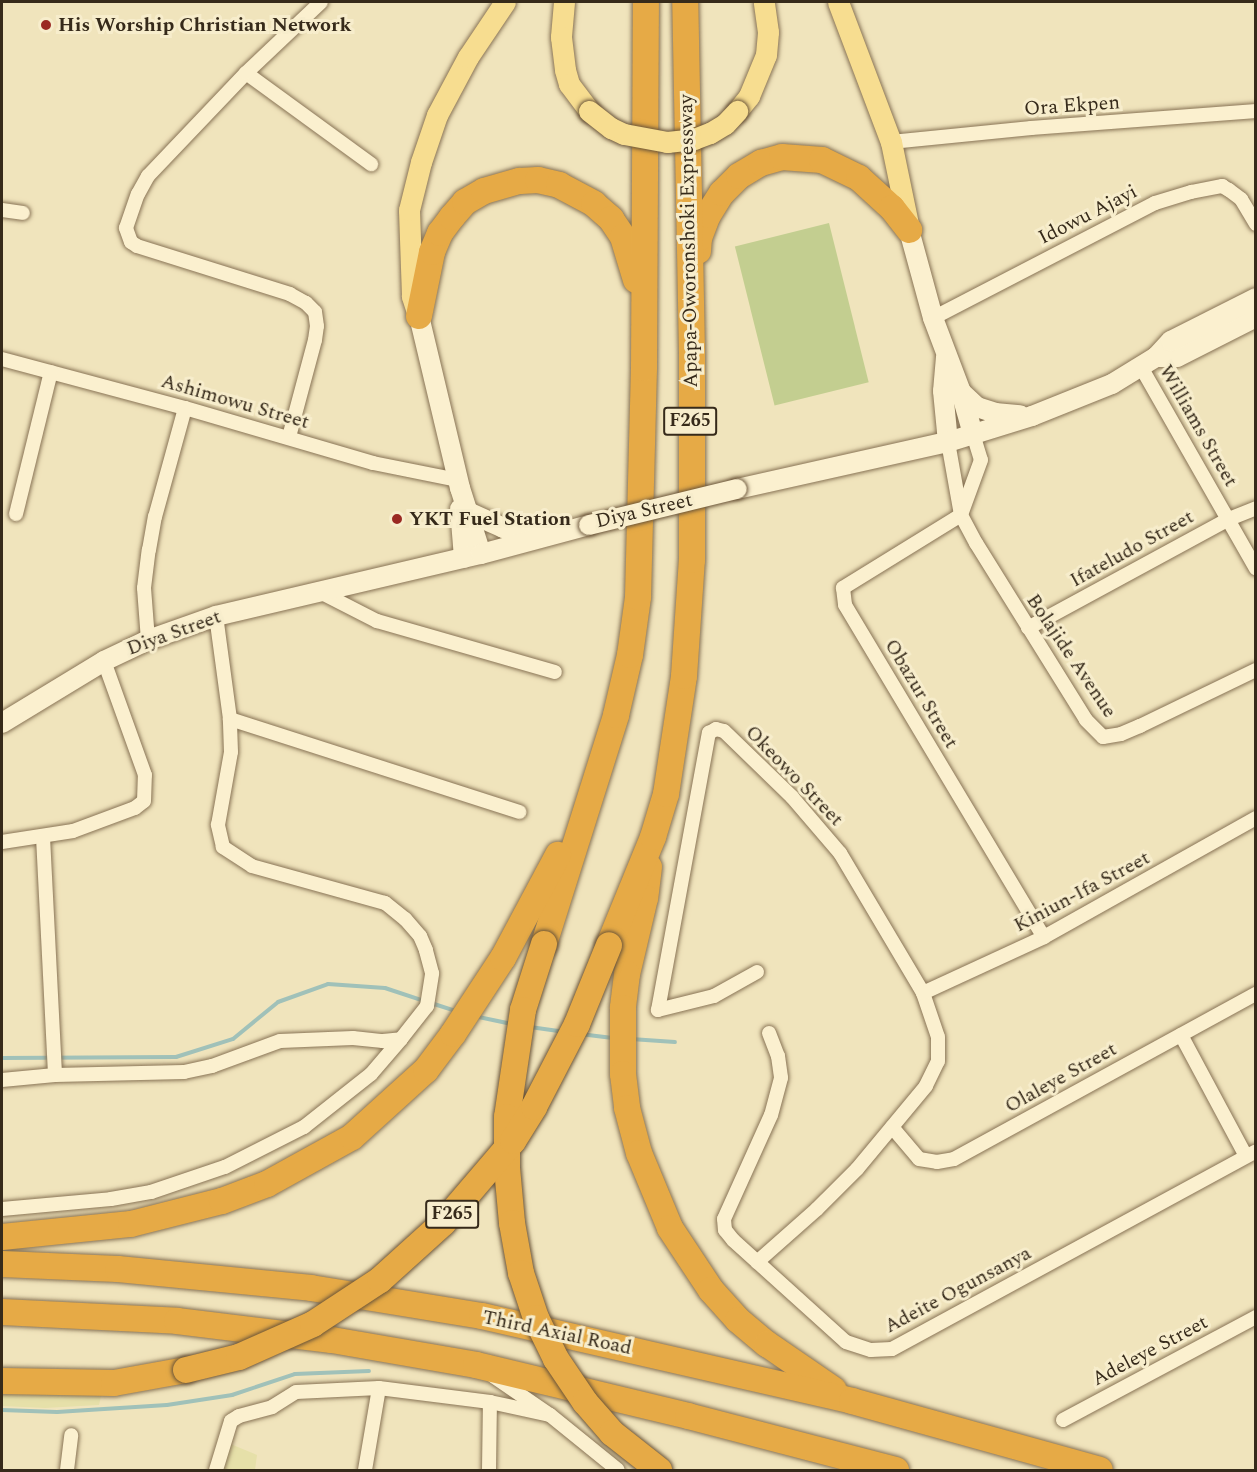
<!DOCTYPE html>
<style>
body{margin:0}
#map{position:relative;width:1257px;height:1472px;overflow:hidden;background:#f0e4bc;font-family:Spectral,serif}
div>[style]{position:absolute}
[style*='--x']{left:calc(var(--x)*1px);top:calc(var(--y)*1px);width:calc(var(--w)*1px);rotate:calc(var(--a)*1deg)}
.farmland>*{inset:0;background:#e6e0a9}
.green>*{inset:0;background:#c3ce90;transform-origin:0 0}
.stream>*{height:4px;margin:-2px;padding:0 2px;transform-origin:2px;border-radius:2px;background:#a0c1b9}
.roads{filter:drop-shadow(0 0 2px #887355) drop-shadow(0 0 2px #887355)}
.minor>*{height:14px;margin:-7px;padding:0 7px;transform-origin:7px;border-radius:7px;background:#fbf0cf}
.secondary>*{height:20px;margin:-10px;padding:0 10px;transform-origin:10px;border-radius:10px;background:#fbf0cf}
.primary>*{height:21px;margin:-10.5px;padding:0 10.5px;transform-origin:10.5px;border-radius:10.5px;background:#f7dd90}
.motorway>*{height:26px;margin:-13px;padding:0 13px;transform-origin:13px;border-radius:13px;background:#e6aa46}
.bridges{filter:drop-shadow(0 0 2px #6a5438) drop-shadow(0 0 2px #6a5438)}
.secondary-bridge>*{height:20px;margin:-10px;padding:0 10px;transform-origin:10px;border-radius:10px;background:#fbf0cf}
.primary-bridge>*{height:21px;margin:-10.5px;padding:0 10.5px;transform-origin:10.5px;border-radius:10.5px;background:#f7dd90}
.motorway-bridge>*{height:26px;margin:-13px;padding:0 13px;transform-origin:13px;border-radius:13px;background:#e6aa46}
.dots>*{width:16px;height:16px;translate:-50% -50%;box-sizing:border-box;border:3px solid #f7edcc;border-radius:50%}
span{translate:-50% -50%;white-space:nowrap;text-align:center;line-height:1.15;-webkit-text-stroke:6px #f7edcc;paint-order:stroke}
.shield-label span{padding:2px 4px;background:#f7edcc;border:2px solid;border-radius:4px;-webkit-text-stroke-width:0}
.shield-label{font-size:18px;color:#362a1a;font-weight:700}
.poi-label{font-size:20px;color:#362a1a;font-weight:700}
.left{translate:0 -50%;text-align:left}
.street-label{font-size:20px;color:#362a1a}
.frame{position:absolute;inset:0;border:3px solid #362a1a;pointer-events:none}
</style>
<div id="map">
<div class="farmland">
<div style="clip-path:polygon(2px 1385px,103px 1387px,99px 1405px,45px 1408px,2px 1406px)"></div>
<div style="clip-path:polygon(228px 1443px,257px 1455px,255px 1470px,222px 1470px)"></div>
</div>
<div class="green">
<div style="left:829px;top:223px;width:164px;height:97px;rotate:76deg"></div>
</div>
<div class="stream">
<div style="--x:431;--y:1003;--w:28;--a:18"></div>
<div style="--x:474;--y:1016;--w:38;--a:12"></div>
<div style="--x:530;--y:1027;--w:34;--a:8"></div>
<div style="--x:580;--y:1034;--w:35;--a:7"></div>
<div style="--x:631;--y:1039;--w:44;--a:3.9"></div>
<div style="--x:2;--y:1058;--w:174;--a:-0.3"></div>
<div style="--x:176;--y:1057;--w:60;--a:-17.5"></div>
<div style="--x:233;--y:1039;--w:58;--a:-39.4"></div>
<div style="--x:278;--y:1002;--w:53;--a:-19.8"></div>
<div style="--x:328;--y:984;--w:57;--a:4"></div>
<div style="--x:385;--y:988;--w:41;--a:18.4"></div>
<div style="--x:2;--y:1410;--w:55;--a:2.1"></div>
<div style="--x:57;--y:1412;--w:110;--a:-3.6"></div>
<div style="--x:167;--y:1405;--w:66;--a:-8.7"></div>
<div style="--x:232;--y:1395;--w:66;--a:-18.4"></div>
<div style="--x:295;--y:1374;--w:74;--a:-2.3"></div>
</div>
<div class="roads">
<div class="minor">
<div style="--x:246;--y:73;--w:155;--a:36.1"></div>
<div style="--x:891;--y:142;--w:141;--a:-5.7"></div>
<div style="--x:1031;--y:128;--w:226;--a:-4.3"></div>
<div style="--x:2;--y:210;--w:21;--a:8"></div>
<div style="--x:933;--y:318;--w:250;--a:-27.4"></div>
<div style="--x:1155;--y:203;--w:38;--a:-17"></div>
<div style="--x:1191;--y:192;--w:32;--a:-11"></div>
<div style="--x:1222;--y:186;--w:8;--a:30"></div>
<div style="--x:1229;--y:190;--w:15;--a:37"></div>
<div style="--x:1241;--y:199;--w:29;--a:59"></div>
<div style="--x:2;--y:359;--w:189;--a:15"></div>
<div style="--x:185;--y:408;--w:196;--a:16.3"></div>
<div style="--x:373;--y:463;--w:87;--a:11.3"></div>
<div style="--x:1141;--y:367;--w:232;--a:60.3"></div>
<div style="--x:973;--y:434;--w:27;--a:73"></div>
<div style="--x:981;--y:460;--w:59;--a:110"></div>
<div style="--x:961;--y:515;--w:139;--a:148.3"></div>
<div style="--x:843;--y:588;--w:17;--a:83"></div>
<div style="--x:845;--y:605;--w:387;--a:59.1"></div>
<div style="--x:289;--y:437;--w:100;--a:-75"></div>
<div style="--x:315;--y:340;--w:14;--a:-82"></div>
<div style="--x:317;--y:326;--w:14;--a:-98"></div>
<div style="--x:315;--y:312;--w:13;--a:-135"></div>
<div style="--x:306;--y:303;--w:18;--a:-151"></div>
<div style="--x:290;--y:294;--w:160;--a:-162.6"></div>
<div style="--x:137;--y:246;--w:7;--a:-146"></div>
<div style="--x:131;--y:242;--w:15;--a:-110"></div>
<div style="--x:126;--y:228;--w:36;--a:-71"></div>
<div style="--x:138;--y:194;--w:21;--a:-61"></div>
<div style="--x:148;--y:176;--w:142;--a:-46.4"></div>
<div style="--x:246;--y:73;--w:103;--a:-43.4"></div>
<div style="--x:948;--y:442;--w:74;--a:79.9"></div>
<div style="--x:961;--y:515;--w:32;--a:62"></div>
<div style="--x:976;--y:543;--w:208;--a:58.1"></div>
<div style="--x:1086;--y:720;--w:24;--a:45"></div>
<div style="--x:1103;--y:737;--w:18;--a:-9"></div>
<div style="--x:1121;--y:734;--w:21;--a:-23"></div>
<div style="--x:1140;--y:726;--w:129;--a:-25.8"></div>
<div style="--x:16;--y:514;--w:146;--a:-76.2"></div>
<div style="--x:322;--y:593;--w:62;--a:27"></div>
<div style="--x:377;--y:621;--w:185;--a:16"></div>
<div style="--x:1028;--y:628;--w:229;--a:-28.5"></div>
<div style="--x:1229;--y:519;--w:29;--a:-22"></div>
<div style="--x:148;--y:640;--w:52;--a:-94.4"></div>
<div style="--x:144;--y:588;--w:38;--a:-83"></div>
<div style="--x:149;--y:550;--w:34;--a:-80"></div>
<div style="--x:155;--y:517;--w:113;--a:-74.6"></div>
<div style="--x:230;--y:719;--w:304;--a:17.8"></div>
<div style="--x:43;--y:837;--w:238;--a:87.1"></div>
<div style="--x:2;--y:842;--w:72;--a:-8.8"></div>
<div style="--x:73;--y:831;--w:66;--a:-20.4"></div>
<div style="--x:135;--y:808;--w:11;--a:-38"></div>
<div style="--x:144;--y:801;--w:26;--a:-88"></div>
<div style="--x:145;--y:775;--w:121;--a:-109.8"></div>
<div style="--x:757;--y:972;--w:49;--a:150.8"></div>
<div style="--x:714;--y:996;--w:58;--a:166"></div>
<div style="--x:658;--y:1010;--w:282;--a:-79.6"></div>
<div style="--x:709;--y:733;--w:8;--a:-30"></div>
<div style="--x:716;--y:729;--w:8;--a:14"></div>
<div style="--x:724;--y:731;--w:95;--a:44.1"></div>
<div style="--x:792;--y:797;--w:74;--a:49.4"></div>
<div style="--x:840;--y:853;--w:163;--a:59.3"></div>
<div style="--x:923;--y:993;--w:46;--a:71.2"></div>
<div style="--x:938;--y:1037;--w:24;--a:90"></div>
<div style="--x:938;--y:1061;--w:28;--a:116"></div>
<div style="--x:926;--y:1086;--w:108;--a:129.7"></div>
<div style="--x:857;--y:1169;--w:57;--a:135"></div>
<div style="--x:817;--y:1209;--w:80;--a:138.5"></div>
<div style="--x:923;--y:993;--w:133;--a:-24.8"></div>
<div style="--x:1044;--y:937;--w:243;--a:-29.3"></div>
<div style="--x:769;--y:1033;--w:25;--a:69"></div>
<div style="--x:778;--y:1056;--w:22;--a:82"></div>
<div style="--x:781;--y:1078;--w:38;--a:105"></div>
<div style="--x:771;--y:1115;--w:114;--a:114.3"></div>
<div style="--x:724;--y:1219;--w:11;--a:85"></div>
<div style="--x:725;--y:1230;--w:13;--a:51"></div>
<div style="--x:733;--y:1240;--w:152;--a:42.1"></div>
<div style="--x:846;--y:1342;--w:26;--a:18"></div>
<div style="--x:871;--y:1350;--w:21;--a:-3"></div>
<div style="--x:892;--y:1349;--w:414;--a:-28.5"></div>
<div style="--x:1181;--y:1035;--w:137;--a:61.8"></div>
<div style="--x:2;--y:1080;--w:53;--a:-5.4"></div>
<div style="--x:55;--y:1075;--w:129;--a:-1.3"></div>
<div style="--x:184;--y:1072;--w:29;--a:-12"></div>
<div style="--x:212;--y:1066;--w:72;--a:-20.2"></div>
<div style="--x:280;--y:1041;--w:73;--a:-2.4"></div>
<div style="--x:353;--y:1038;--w:30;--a:6"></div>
<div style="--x:383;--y:1041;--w:18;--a:-6"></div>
<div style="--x:401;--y:1039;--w:42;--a:-51.8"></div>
<div style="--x:427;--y:1006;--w:33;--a:-81"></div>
<div style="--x:432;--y:973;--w:24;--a:-105"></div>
<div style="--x:426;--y:950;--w:15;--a:-113"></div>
<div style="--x:420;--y:936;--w:23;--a:-131"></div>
<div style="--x:405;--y:919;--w:26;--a:-141"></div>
<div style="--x:385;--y:903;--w:138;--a:-164.5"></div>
<div style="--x:252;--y:866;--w:35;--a:-147"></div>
<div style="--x:223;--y:847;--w:23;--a:-103"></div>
<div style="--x:218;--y:825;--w:74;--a:-79.9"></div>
<div style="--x:231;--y:752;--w:33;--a:-92"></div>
<div style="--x:230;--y:719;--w:104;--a:-97.7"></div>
<div style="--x:892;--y:1127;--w:42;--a:49.8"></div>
<div style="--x:919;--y:1159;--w:18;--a:9"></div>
<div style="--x:937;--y:1162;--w:17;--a:-10"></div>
<div style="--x:954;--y:1159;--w:344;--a:-28.7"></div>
<div style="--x:2;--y:1209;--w:109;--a:-5.2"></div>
<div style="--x:111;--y:1199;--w:41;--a:-9.9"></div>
<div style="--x:151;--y:1192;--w:78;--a:-18.7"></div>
<div style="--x:225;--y:1167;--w:89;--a:-26.9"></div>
<div style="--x:304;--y:1127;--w:85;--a:-38.3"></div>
<div style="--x:371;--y:1074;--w:46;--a:-49.4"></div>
<div style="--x:493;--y:1376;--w:69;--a:34.4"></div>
<div style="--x:550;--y:1415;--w:87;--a:39"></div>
<div style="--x:1063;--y:1420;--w:219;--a:-28.1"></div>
<div style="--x:67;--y:1470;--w:35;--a:-83"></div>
<div style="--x:216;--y:1470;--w:51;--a:-73"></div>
<div style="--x:231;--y:1421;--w:9;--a:-32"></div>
<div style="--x:239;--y:1416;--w:34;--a:-15"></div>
<div style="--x:272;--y:1407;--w:28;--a:-32"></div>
<div style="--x:296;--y:1392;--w:83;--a:-2.8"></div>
<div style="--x:379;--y:1388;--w:112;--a:7.2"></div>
<div style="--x:490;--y:1402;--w:61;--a:12.2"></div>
<div style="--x:365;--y:1470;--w:83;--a:-80.3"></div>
<div style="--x:489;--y:1470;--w:68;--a:-89.2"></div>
</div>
<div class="secondary">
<div style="--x:909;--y:230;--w:91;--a:74.7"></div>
<div style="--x:933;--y:318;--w:79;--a:69.3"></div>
<div style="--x:961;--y:392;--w:44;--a:74.1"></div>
<div style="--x:419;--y:316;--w:177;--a:76.6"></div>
<div style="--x:460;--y:488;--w:69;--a:72.3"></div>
<div style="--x:946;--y:357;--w:34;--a:95"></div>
<div style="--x:943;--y:391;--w:51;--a:84.4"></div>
<div style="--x:1156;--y:357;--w:21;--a:0"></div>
<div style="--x:1177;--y:357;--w:89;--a:-26.9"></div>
<div style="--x:961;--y:392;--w:22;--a:43"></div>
<div style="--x:977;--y:407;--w:19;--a:18"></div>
<div style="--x:995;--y:413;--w:25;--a:5"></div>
<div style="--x:737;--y:489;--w:216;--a:-12.6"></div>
<div style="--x:948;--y:442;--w:88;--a:-17.2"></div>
<div style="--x:1032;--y:416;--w:86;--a:-21.8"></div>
<div style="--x:1112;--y:384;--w:52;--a:-31.5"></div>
<div style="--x:1156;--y:357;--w:22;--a:-47"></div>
<div style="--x:1171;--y:341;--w:95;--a:-26.8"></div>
<div style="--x:460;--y:509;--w:49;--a:85.3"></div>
<div style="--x:470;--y:513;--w:36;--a:24"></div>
<div style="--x:503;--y:528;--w:36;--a:11"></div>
<div style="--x:2;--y:723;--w:119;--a:-31.3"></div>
<div style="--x:104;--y:661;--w:49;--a:-25.5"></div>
<div style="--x:148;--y:640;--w:72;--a:-19.4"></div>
<div style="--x:216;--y:616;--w:272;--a:-13.2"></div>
<div style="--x:481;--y:554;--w:112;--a:-15"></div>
</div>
<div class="primary">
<div style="--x:564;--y:2;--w:35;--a:95"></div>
<div style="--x:561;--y:37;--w:33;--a:83"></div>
<div style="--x:565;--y:70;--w:15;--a:74"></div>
<div style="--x:569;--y:84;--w:34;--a:53"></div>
<div style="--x:838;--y:2;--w:150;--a:69.3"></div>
<div style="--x:891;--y:142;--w:89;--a:78.3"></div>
<div style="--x:737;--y:111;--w:19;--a:-51"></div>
<div style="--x:749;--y:96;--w:44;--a:-67.5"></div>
<div style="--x:766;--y:55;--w:23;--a:-85"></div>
<div style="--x:768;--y:32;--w:30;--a:-98"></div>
<div style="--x:418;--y:315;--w:20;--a:-108"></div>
<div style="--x:412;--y:296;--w:86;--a:-92"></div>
<div style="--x:409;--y:210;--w:49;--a:-76"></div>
<div style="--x:421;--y:162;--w:50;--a:-71.2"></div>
<div style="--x:437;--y:115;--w:66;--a:-61.9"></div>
<div style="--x:468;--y:57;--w:66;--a:-56.1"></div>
</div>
<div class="motorway">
<div style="--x:698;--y:251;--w:13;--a:-86"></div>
<div style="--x:699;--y:238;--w:25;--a:-69"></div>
<div style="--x:708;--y:215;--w:26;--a:-58"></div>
<div style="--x:722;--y:193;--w:24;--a:-45"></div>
<div style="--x:739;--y:176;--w:26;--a:-31"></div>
<div style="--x:761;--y:163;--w:22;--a:-16"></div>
<div style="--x:782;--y:157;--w:40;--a:4.3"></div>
<div style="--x:822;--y:160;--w:41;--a:25.9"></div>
<div style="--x:859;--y:178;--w:45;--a:42.3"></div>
<div style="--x:892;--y:208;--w:28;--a:52"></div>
<div style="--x:419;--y:316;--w:65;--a:-78.5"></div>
<div style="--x:432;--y:252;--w:21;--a:-67"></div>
<div style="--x:440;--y:233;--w:20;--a:-53"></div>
<div style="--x:452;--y:217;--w:20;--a:-49"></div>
<div style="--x:465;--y:202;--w:22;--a:-30"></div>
<div style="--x:484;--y:191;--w:37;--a:-16"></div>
<div style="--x:520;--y:181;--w:18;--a:-3"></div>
<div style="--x:538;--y:180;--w:22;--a:13"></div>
<div style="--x:559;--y:185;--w:40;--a:28"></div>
<div style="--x:594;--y:204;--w:23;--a:41"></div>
<div style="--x:611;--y:219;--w:22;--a:56"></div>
<div style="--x:623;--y:237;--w:45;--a:73.2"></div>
<div style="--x:649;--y:867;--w:31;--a:97"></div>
<div style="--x:645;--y:898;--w:78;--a:103.3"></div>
<div style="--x:627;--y:974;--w:34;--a:97"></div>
<div style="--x:623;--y:1008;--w:66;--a:90"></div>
<div style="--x:623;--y:1074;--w:34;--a:83"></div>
<div style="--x:627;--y:1108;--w:47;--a:75.1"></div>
<div style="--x:639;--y:1153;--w:81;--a:67.5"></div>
<div style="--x:670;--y:1228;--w:74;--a:56.5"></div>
<div style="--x:711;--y:1290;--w:40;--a:48"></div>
<div style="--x:738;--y:1320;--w:38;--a:40"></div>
<div style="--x:767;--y:1344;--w:81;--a:34.5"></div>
<div style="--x:544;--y:944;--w:240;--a:-72.5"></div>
<div style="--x:616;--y:715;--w:62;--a:-76.9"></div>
<div style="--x:630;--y:655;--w:59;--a:-82.1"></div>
<div style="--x:638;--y:597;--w:229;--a:-88.5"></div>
<div style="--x:644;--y:368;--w:366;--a:-89.7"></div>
<div style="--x:609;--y:945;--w:117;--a:-67.8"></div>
<div style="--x:653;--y:837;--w:45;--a:-73.2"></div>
<div style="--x:666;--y:794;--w:119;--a:-81.3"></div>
<div style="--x:684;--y:676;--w:116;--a:-86.1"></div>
<div style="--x:692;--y:560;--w:207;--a:-90"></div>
<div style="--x:692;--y:353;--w:351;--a:-91.1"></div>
<div style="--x:2;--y:1237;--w:130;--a:-5.8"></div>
<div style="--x:131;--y:1224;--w:94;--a:-14.2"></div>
<div style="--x:222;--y:1201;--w:48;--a:-20.7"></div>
<div style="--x:267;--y:1184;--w:97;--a:-28.9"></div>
<div style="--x:352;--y:1137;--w:100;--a:-42.2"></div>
<div style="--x:426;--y:1070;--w:45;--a:-53.1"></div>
<div style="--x:453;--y:1034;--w:91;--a:-56.7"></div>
<div style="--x:503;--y:958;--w:117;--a:-61.9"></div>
<div style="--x:2;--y:1264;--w:116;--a:2.5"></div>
<div style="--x:118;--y:1269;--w:194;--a:5.6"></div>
<div style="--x:311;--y:1288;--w:173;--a:9.3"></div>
<div style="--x:482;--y:1316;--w:380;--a:12.9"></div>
<div style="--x:852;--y:1401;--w:257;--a:15.5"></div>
<div style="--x:2;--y:1312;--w:175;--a:2.9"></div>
<div style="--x:177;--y:1321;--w:156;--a:7"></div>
<div style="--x:332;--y:1340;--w:146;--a:9.8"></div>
<div style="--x:476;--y:1365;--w:218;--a:13.5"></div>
<div style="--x:688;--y:1416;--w:215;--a:14.6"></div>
<div style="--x:2;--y:1381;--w:112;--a:1"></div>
<div style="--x:114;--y:1383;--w:73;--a:-10.2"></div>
</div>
</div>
<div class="bridges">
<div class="secondary-bridge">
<div style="--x:589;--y:525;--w:152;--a:-13.7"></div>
</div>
<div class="primary-bridge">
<div style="--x:589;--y:111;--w:28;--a:38"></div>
<div style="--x:611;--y:128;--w:14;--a:25"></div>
<div style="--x:624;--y:134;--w:44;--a:10.5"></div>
<div style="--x:667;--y:142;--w:27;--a:-6"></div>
<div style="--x:694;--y:139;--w:17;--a:-21"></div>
<div style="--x:710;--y:133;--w:17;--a:-31"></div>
<div style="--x:725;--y:124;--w:18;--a:-47"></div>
</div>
<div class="motorway-bridge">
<div style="--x:544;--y:944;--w:69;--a:107.7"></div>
<div style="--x:523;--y:1010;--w:108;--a:98.5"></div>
<div style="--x:507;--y:1117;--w:51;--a:90"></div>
<div style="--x:507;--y:1168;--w:55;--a:84.8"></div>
<div style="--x:512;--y:1223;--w:51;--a:79.8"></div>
<div style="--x:521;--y:1273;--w:47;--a:71.6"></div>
<div style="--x:536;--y:1318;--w:46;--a:64"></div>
<div style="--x:556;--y:1359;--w:52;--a:56"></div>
<div style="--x:585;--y:1402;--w:41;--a:48.9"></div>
<div style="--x:612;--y:1433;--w:60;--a:38.2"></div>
<div style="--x:186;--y:1370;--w:55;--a:-13.8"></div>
<div style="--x:239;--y:1357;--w:81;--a:-24"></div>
<div style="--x:313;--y:1324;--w:80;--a:-33.3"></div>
<div style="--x:380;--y:1280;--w:85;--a:-42.1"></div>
<div style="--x:443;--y:1223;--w:108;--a:-49.5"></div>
<div style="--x:513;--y:1141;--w:40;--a:-58"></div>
<div style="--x:534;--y:1107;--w:93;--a:-62.6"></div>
<div style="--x:577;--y:1024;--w:85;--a:-67.9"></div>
</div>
</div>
<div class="dots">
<div style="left:46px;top:25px;background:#9a2922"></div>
<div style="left:397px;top:519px;background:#9a2922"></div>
</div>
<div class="shield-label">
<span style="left:690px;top:421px">F265</span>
<span style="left:452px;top:1214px">F265</span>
</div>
<div class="poi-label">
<span class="left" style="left:58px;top:25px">His Worship Christian Network</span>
<span class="left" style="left:409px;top:519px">YKT Fuel Station</span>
</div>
<div class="street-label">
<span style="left:1072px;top:106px;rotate:-4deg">Ora Ekpen</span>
<span style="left:1088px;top:215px;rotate:-27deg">Idowu Ajayi</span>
<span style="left:689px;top:241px;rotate:-91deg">Apapa-Oworonshoki Expressway</span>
<span style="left:235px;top:402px;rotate:16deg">Ashimowu Street</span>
<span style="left:1198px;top:426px;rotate:60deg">Williams Street</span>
<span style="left:644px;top:511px;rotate:-13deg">Diya Street</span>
<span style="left:1132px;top:549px;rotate:-29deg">Ifateludo Street</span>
<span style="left:174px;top:633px;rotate:-20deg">Diya Street</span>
<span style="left:1071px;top:656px;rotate:56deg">Bolajide Avenue</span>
<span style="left:921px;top:694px;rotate:59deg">Obazur Street</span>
<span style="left:794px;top:776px;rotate:46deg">Okeowo Street</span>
<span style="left:1082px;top:892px;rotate:-28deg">Kiniun-Ifa Street</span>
<span style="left:1061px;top:1078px;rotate:-29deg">Olaleye Street</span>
<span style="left:958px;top:1290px;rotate:-28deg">Adeite Ogunsanya</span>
<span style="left:557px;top:1333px;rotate:12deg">Third Axial Road</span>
<span style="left:1150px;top:1351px;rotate:-28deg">Adeleye Street</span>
</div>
<div class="frame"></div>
</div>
